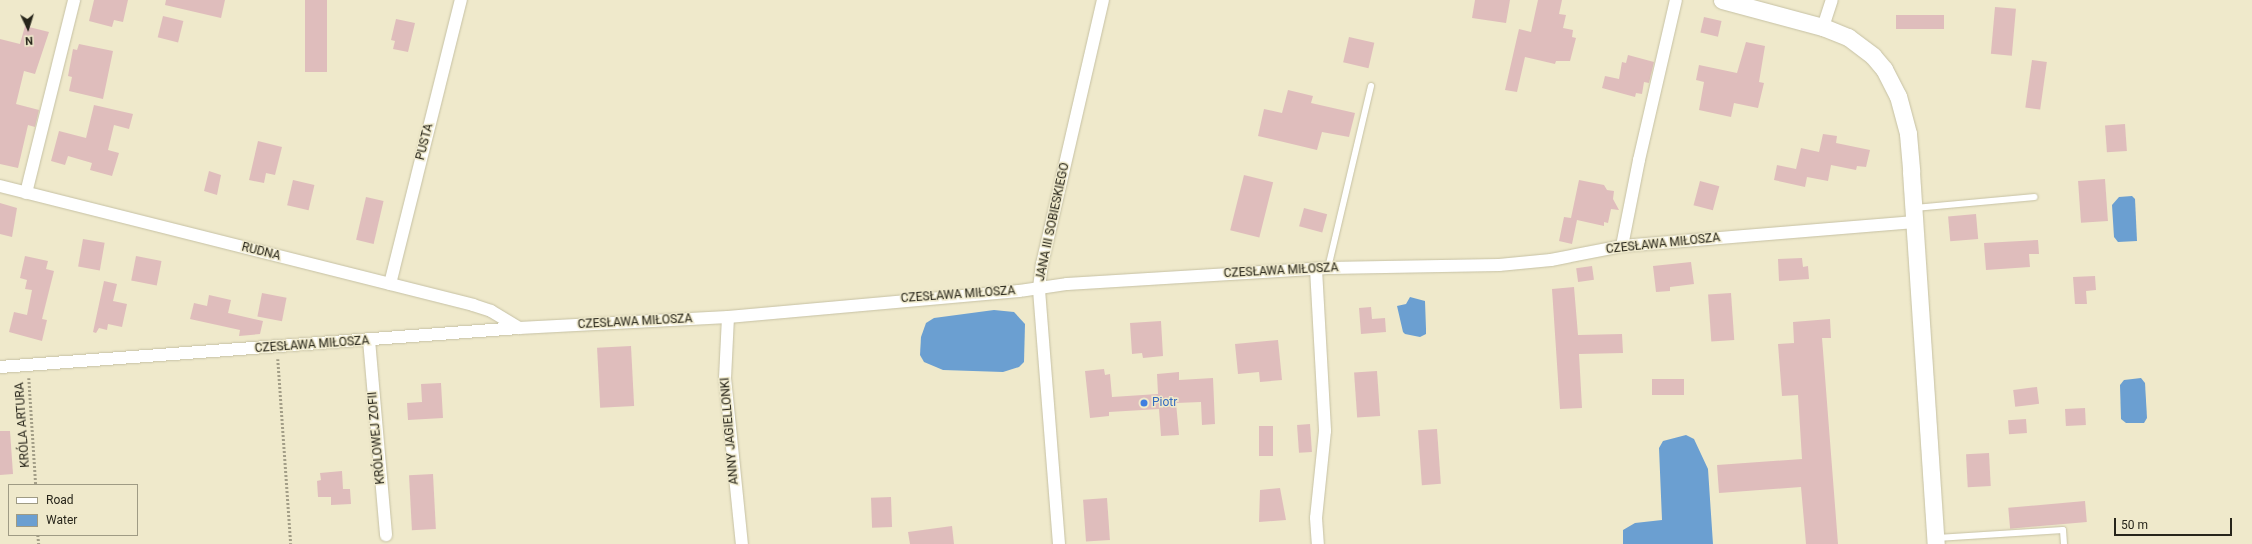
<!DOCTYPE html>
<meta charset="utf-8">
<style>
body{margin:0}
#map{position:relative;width:2252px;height:544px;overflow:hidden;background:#efe9cb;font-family:Roboto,sans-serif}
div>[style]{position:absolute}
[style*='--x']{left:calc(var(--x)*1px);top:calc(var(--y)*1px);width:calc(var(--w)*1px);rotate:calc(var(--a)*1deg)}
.water>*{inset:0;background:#6b9fd1}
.building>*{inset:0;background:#dfbdbc;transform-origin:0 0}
.path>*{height:2.5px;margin-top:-1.25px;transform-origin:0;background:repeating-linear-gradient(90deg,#a39e87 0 2px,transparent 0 4px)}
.roads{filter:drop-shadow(0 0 1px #c6c1a4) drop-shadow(0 0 1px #c6c1a4)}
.lane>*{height:6px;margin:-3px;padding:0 3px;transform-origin:3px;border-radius:3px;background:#fff}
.street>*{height:12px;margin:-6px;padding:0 6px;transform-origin:6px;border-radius:6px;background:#fff}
.secondary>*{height:17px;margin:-8.5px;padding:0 8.5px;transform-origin:8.5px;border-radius:8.5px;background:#fff}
.dots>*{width:11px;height:11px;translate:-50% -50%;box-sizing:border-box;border:2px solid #efe9cb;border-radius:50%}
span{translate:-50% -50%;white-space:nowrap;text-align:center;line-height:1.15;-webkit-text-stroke:3px #efe9cb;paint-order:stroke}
.street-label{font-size:12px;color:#27251a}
.shop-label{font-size:12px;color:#366cbe}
.left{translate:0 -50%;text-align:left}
.legend{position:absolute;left:8px;top:484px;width:130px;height:52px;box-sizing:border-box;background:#efe9cb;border:1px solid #9f9b84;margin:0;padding:5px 7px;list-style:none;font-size:12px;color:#27251a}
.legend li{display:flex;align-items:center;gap:8px;height:20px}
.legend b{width:20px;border:1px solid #9f9b84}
.north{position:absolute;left:8px;top:8px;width:40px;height:40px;-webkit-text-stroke:3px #efe9cb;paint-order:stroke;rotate:176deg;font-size:11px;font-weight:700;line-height:16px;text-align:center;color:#27251a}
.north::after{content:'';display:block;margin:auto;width:14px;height:18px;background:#27251a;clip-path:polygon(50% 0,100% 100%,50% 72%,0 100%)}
.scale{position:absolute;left:2114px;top:518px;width:118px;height:18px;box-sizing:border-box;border:2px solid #27251a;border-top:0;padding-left:5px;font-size:12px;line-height:14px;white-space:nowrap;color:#27251a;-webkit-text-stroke:3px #efe9cb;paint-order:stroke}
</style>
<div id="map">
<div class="water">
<div style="clip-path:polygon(2132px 196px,2135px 199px,2137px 241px,2118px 242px,2114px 237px,2112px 205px,2119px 197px)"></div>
<div style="clip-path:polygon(1410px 297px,1425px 301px,1426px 329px,1426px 334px,1420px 337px,1405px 334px,1403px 332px,1397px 306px,1406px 304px)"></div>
<div style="clip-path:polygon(994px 310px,1014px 312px,1025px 324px,1024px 362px,1019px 367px,1003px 372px,943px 370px,924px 362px,920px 355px,921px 337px,926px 323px,934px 318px)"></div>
<div style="clip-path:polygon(2141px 378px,2145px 383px,2147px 418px,2144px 423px,2126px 423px,2121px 419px,2120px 385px,2124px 380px)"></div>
<div style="clip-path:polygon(1686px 435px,1694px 439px,1708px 469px,1713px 544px,1623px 544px,1623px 530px,1635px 523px,1662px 520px,1659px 448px,1663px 441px)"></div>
</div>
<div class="building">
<div style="clip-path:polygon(94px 0,128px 0,123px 22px,114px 20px,112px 27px,89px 21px)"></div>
<div style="clip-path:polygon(166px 0,225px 0,221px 18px,165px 5px)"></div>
<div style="left:305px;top:0;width:22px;height:72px"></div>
<div style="clip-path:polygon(1475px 0,1510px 0,1506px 23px,1472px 18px)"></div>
<div style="clip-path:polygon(1538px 0,1562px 0,1559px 14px,1566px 15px,1563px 28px,1573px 30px,1572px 37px,1576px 38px,1570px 61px,1556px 61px,1555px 64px,1525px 57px,1517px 92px,1505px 90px,1519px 29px,1531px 32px)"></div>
<div style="left:1995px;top:7px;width:21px;height:47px;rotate:5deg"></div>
<div style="left:1944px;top:15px;width:14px;height:48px;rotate:90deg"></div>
<div style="left:163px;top:16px;width:21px;height:22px;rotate:14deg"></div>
<div style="left:1704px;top:17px;width:18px;height:16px;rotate:13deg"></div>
<div style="clip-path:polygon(396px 19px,415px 23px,408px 52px,393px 49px,395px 41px,391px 40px)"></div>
<div style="clip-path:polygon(25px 26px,49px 32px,35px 74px,24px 71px,16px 104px,39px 110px,35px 127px,28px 125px,18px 168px,0 164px,0 39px,20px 44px)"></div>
<div style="left:1349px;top:37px;width:26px;height:26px;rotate:13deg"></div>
<div style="clip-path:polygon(1746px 42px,1765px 46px,1759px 82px,1764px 83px,1758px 108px,1734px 103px,1731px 117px,1699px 110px,1704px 82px,1696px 80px,1699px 65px,1737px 73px)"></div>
<div style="clip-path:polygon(79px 44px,113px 51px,103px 99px,69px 91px,72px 77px,68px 76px,73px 49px,77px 50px)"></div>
<div style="clip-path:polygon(1628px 55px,1654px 62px,1649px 83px,1644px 82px,1642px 94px,1636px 93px,1635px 97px,1602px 88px,1605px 76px,1619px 79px,1622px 62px,1626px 63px)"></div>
<div style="left:2032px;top:60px;width:15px;height:48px;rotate:8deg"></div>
<div style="clip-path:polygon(1288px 90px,1313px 96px,1311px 103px,1355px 113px,1349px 137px,1322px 132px,1317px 150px,1258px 136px,1264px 109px,1282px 113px)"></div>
<div style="clip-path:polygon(94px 105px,133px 114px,129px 129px,114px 125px,108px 150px,119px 153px,112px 176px,90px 170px,92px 163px,68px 156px,65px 165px,51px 161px,59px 131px,86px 138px)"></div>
<div style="left:2125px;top:124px;width:27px;height:20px;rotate:86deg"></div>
<div style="clip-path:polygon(1823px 134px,1837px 136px,1836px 143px,1870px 150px,1866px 167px,1857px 166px,1856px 170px,1831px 165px,1828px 181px,1807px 177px,1805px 187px,1774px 180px,1777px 165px,1796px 169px,1801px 148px,1819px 152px)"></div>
<div style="clip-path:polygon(258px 141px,282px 147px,275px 175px,266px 173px,264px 183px,249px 180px)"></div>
<div style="clip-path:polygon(209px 171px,221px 175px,217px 195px,204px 191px)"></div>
<div style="left:1244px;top:175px;width:30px;height:57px;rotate:14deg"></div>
<div style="left:2105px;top:179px;width:42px;height:27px;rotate:86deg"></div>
<div style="left:293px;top:180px;width:22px;height:26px;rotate:13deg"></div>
<div style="clip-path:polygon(1579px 180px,1604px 185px,1607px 190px,1614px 191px,1613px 199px,1619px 210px,1611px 209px,1608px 223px,1604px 222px,1604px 226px,1577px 220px,1572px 244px,1559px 241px,1564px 217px,1571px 218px)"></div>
<div style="left:1700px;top:181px;width:20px;height:25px;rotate:15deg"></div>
<div style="left:366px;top:197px;width:18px;height:44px;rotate:13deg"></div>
<div style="clip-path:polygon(0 203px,17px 208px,12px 237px,0 234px)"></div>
<div style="left:1304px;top:208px;width:24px;height:19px;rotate:15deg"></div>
<div style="left:1976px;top:214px;width:25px;height:28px;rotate:85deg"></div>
<div style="left:83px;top:239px;width:22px;height:28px;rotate:10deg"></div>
<div style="clip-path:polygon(2038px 240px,2039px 254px,2029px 254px,2030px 267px,1986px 270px,1984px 243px)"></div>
<div style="clip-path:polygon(25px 256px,48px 261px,46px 269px,54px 271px,42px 319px,47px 320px,42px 341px,9px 332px,14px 312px,27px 315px,32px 290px,25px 289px,27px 280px,20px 278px)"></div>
<div style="left:136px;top:256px;width:26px;height:25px;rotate:11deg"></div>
<div style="clip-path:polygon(1802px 258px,1803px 267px,1808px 266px,1809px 279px,1779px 281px,1778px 259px)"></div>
<div style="clip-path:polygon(1691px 262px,1694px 284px,1670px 287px,1670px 291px,1656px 292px,1653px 266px)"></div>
<div style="left:1592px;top:266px;width:14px;height:16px;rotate:82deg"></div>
<div style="clip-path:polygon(2095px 276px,2096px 290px,2086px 291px,2087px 304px,2075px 304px,2073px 277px)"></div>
<div style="clip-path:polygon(104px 281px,117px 284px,113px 301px,127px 304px,122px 327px,108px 324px,107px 330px,99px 328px,96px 333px,93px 332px)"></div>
<div style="clip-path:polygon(1574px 287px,1578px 335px,1622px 334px,1623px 353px,1579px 354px,1582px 408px,1560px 409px,1552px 289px)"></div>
<div style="left:262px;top:293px;width:25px;height:24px;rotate:11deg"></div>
<div style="left:1731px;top:293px;width:47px;height:23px;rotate:86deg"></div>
<div style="clip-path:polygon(209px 295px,231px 300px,228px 313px,263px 321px,260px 334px,239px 336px,240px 330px,190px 319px,194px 303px,207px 306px)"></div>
<div style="clip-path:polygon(1371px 307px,1372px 319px,1385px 318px,1386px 332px,1361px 334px,1359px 308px)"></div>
<div style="clip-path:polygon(1830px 319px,1831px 338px,1822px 338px,1838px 544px,1806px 544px,1801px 487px,1719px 493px,1717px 465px,1802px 459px,1798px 395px,1782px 396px,1778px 344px,1794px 343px,1793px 322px)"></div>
<div style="clip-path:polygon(1161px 321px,1163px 356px,1143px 358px,1142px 353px,1132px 354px,1130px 323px)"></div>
<div style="clip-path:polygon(1278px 340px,1282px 380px,1260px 382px,1259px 372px,1238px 374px,1235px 344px)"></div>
<div style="left:631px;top:346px;width:60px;height:34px;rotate:87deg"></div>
<div style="clip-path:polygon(1104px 369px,1105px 375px,1110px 374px,1112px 397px,1158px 394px,1157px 374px,1179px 372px,1179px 380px,1213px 378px,1215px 424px,1202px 425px,1201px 402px,1176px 403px,1179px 435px,1161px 436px,1159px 409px,1109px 412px,1109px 416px,1090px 418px,1085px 371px)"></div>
<div style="left:1377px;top:371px;width:45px;height:23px;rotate:86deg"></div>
<div style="left:1684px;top:379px;width:16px;height:32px;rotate:90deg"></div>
<div style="clip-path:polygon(441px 383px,443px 418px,408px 420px,407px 403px,422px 402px,421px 384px)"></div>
<div style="left:2037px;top:387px;width:17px;height:24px;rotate:83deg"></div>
<div style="left:2085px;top:408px;width:17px;height:20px;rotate:87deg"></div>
<div style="left:2026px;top:419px;width:14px;height:18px;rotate:86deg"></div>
<div style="left:1310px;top:424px;width:28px;height:13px;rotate:86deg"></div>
<div style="left:1259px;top:426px;width:14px;height:30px"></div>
<div style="left:1437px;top:429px;width:55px;height:19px;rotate:86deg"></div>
<div style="clip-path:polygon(0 431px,10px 431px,13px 474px,0 475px)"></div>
<div style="left:1989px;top:453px;width:33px;height:23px;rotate:87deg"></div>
<div style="clip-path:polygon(342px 471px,343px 489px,350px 489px,351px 504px,331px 505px,331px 497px,318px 497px,317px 481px,321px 480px,320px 473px)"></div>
<div style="left:433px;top:474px;width:55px;height:24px;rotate:87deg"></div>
<div style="clip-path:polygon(1280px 488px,1286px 520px,1259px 522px,1260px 490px)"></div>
<div style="left:891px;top:497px;width:30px;height:20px;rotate:88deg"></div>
<div style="left:1107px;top:498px;width:42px;height:24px;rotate:86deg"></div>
<div style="left:2085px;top:501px;width:21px;height:77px;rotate:85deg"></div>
<div style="clip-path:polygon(952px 526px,954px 544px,910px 544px,908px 532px)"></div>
</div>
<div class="path">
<div style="--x:278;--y:359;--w:185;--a:86"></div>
<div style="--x:29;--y:378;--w:107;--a:86.3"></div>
<div style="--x:38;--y:535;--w:9;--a:84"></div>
</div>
<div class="roads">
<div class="lane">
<div style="--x:1915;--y:208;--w:120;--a:-5.3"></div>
<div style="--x:1328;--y:268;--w:187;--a:-76.7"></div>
<div style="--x:1937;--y:538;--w:126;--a:-3.6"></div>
<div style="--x:2063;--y:530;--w:14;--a:86"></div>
</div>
<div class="street">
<div style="--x:1823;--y:27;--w:28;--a:-72"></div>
<div style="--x:0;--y:186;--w:488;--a:14.1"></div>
<div style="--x:473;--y:305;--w:19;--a:18"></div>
<div style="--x:491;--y:311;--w:33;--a:31"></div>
<div style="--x:26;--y:193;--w:199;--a:-76"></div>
<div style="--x:1622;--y:246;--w:88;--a:-78.8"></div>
<div style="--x:1639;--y:160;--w:164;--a:-77"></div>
<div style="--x:1316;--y:269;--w:162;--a:86.8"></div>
<div style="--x:1325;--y:431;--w:87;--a:95.9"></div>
<div style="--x:1316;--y:518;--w:26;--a:86"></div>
<div style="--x:390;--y:284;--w:293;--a:-76"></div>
<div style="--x:728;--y:317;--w:61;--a:92.8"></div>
<div style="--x:725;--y:378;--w:167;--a:84.2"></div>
<div style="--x:369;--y:340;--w:196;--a:85"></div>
<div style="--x:0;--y:367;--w:520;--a:-4.3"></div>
<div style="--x:519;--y:328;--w:209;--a:-3"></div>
<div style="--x:728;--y:317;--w:292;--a:-5.1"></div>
<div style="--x:1019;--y:291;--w:49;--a:-8.3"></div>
<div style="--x:1067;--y:284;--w:261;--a:-3.5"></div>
<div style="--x:1328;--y:268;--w:171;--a:-1"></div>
<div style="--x:1499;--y:265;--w:52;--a:-5.5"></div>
<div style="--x:1551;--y:260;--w:72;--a:-11.2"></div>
<div style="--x:1622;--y:246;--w:294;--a:-4.7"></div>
<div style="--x:1059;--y:544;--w:257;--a:-94.5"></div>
<div style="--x:1039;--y:288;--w:24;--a:-83"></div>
<div style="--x:1042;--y:264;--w:271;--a:-77"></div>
</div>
<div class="secondary">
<div style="--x:1722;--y:0;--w:105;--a:15"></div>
<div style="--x:1823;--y:27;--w:27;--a:22"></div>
<div style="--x:1848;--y:37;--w:31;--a:37"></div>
<div style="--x:1873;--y:56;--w:17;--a:50"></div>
<div style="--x:1884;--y:69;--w:30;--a:63"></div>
<div style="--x:1898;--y:96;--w:39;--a:75"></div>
<div style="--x:1908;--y:134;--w:38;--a:85"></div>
<div style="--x:1911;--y:172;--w:373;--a:86.2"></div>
</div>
</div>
<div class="dots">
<div style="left:1144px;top:403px;background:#3f7fe0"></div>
</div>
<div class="street-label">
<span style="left:425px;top:142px;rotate:-76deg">PUSTA</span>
<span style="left:1053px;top:222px;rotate:-78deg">JANA III SOBIESKIEGO</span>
<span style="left:1663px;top:244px;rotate:-6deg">CZESŁAWA MIŁOSZA</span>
<span style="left:261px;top:252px;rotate:14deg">RUDNA</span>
<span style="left:1281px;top:271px;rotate:-3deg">CZESŁAWA MIŁOSZA</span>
<span style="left:958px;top:295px;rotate:-4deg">CZESŁAWA MIŁOSZA</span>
<span style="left:635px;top:322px;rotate:-3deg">CZESŁAWA MIŁOSZA</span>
<span style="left:312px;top:345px;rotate:-4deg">CZESŁAWA MIŁOSZA</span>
<span style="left:23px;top:425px;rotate:-94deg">KRÓLA ARTURA</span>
<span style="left:730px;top:431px;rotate:-95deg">ANNY JAGIELLONKI</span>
<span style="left:377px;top:438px;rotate:-95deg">KRÓLOWEJ ZOFII</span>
</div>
<div class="shop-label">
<span class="left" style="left:1152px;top:403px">Piotr</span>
</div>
<ul class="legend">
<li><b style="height:5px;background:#fff"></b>Road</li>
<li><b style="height:11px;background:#6b9fd1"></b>Water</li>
</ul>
<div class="north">N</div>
<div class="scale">50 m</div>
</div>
